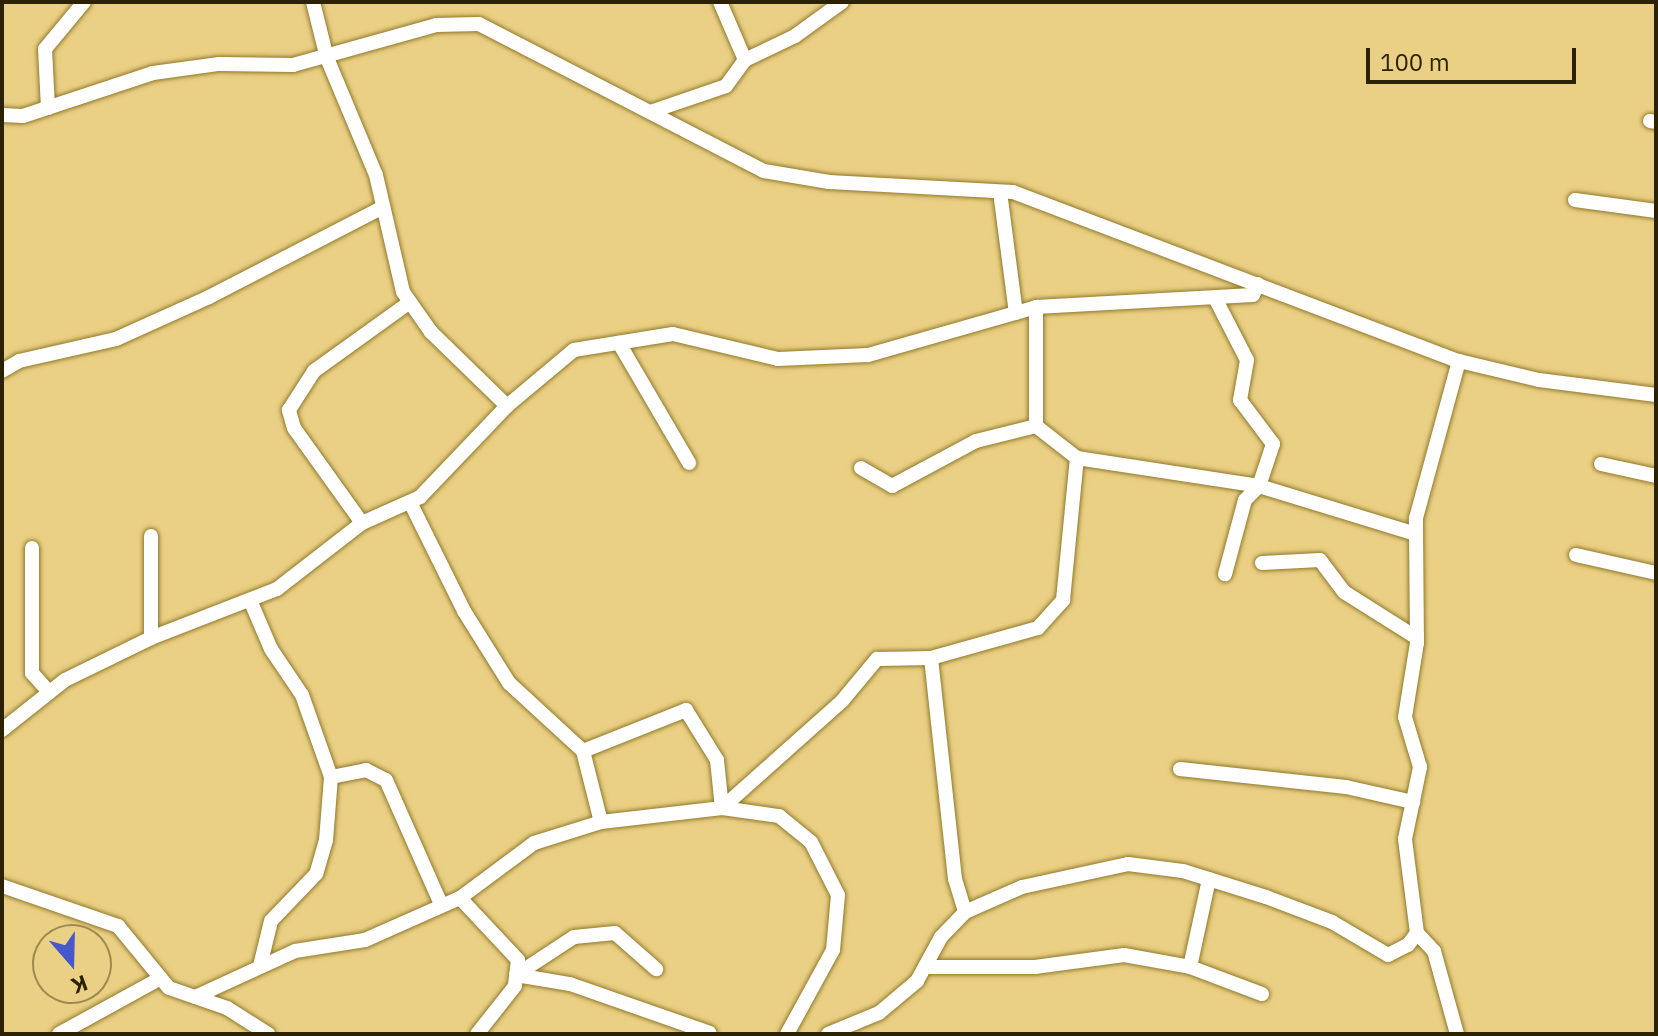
<!DOCTYPE html>
<style>
body{margin:0}
#map{position:relative;width:1658px;height:1036px;overflow:hidden;background:#ead084;font-family:"IBM Plex Sans",sans-serif}
div>[style]{position:absolute}
[style*='--x']{left:calc(var(--x)*1px);top:calc(var(--y)*1px);width:calc(var(--w)*1px);rotate:calc(var(--a)*1deg)}
.roads{filter:drop-shadow(0 0 2px #91792b) drop-shadow(0 0 2px #91792b)}
.minor>*{height:14px;margin:-7px;padding:0 7px;transform-origin:7px;border-radius:7px;background:#fff}
span{translate:-50% -50%;white-space:nowrap;text-align:center;line-height:1.15;-webkit-text-stroke:6px #ead084;paint-order:stroke}
.frame{position:absolute;inset:0;border:4px solid #2c2202;pointer-events:none}
.north{position:absolute;left:32px;top:924px;width:80px;height:80px;box-sizing:border-box;background:#ead084;border:2px solid #9e8a50;border-radius:50%;rotate:160deg;font-size:22px;font-weight:700;line-height:32px;text-align:center;color:#2c2202}
.north::after{content:'';display:block;margin:auto;width:28px;height:36px;background:#4558cc;clip-path:polygon(50% 0,100% 100%,50% 72%,0 100%)}
.scale{position:absolute;left:1366px;top:48px;width:210px;height:36px;box-sizing:border-box;border:4px solid #2c2202;border-top:0;padding-left:10px;font-size:24px;line-height:28px;white-space:nowrap;color:#2c2202;-webkit-text-stroke:6px #ead084;paint-order:stroke}
</style>
<div id="map">
<div class="roads">
<div class="minor">
<div style="--x:313;--y:2;--w:58;--a:76"></div>
<div style="--x:327;--y:58;--w:127;--a:67.3"></div>
<div style="--x:376;--y:175;--w:120;--a:77"></div>
<div style="--x:403;--y:292;--w:49;--a:55"></div>
<div style="--x:431;--y:332;--w:106;--a:44.2"></div>
<div style="--x:745;--y:60;--w:55;--a:-25.6"></div>
<div style="--x:795;--y:36;--w:58;--a:-35.9"></div>
<div style="--x:48;--y:108;--w:59;--a:-92.9"></div>
<div style="--x:45;--y:49;--w:61;--a:-50.3"></div>
<div style="--x:653;--y:111;--w:77;--a:-18.9"></div>
<div style="--x:726;--y:86;--w:32;--a:-54"></div>
<div style="--x:745;--y:60;--w:63;--a:-113.3"></div>
<div style="--x:2;--y:115;--w:21;--a:3"></div>
<div style="--x:23;--y:116;--w:137;--a:-18.3"></div>
<div style="--x:153;--y:73;--w:67;--a:-7.8"></div>
<div style="--x:219;--y:64;--w:74;--a:0.8"></div>
<div style="--x:293;--y:65;--w:148;--a:-15.6"></div>
<div style="--x:436;--y:25;--w:43;--a:-1.3"></div>
<div style="--x:479;--y:24;--w:321;--a:27.3"></div>
<div style="--x:764;--y:171;--w:66;--a:9.6"></div>
<div style="--x:829;--y:182;--w:184;--a:3.1"></div>
<div style="--x:1013;--y:192;--w:477;--a:20.8"></div>
<div style="--x:1459;--y:361;--w:82;--a:13.4"></div>
<div style="--x:1539;--y:380;--w:118;--a:7.3"></div>
<div style="--x:1650;--y:121;--w:6;--a:9"></div>
<div style="--x:1000;--y:192;--w:122;--a:82.5"></div>
<div style="--x:1575;--y:200;--w:82;--a:7.7"></div>
<div style="--x:1215;--y:298;--w:70;--a:62.7"></div>
<div style="--x:1247;--y:360;--w:41;--a:99.9"></div>
<div style="--x:1240;--y:400;--w:55;--a:53.1"></div>
<div style="--x:1273;--y:444;--w:44;--a:108.4"></div>
<div style="--x:1259;--y:486;--w:20;--a:135"></div>
<div style="--x:1245;--y:500;--w:77;--a:105.1"></div>
<div style="--x:619;--y:343;--w:139;--a:59.7"></div>
<div style="--x:2;--y:371;--w:20;--a:-30"></div>
<div style="--x:19;--y:361;--w:99;--a:-12.8"></div>
<div style="--x:116;--y:339;--w:102;--a:-24.3"></div>
<div style="--x:209;--y:297;--w:196;--a:-27.3"></div>
<div style="--x:1036;--y:426;--w:119;--a:-90"></div>
<div style="--x:1601;--y:464;--w:56;--a:12.3"></div>
<div style="--x:861;--y:468;--w:36;--a:30"></div>
<div style="--x:892;--y:486;--w:95;--a:-28.2"></div>
<div style="--x:976;--y:441;--w:62;--a:-14"></div>
<div style="--x:1036;--y:426;--w:52;--a:38"></div>
<div style="--x:1077;--y:458;--w:184;--a:8.7"></div>
<div style="--x:1259;--y:486;--w:164;--a:17"></div>
<div style="--x:410;--y:502;--w:122;--a:63.6"></div>
<div style="--x:464;--y:611;--w:85;--a:58"></div>
<div style="--x:509;--y:683;--w:100;--a:42.6"></div>
<div style="--x:583;--y:751;--w:73;--a:75.8"></div>
<div style="--x:362;--y:523;--w:117;--a:-125.6"></div>
<div style="--x:294;--y:428;--w:19;--a:-106"></div>
<div style="--x:289;--y:410;--w:46;--a:-57.3"></div>
<div style="--x:314;--y:371;--w:118;--a:-35.7"></div>
<div style="--x:32;--y:548;--w:125;--a:90"></div>
<div style="--x:32;--y:673;--w:25;--a:48"></div>
<div style="--x:1576;--y:555;--w:82;--a:12.7"></div>
<div style="--x:1262;--y:563;--w:58;--a:-3"></div>
<div style="--x:1320;--y:560;--w:40;--a:53"></div>
<div style="--x:1344;--y:592;--w:86;--a:32.2"></div>
<div style="--x:250;--y:600;--w:53;--a:66.8"></div>
<div style="--x:271;--y:649;--w:55;--a:56"></div>
<div style="--x:302;--y:695;--w:87;--a:70.5"></div>
<div style="--x:331;--y:777;--w:63;--a:94.5"></div>
<div style="--x:326;--y:840;--w:35;--a:106"></div>
<div style="--x:316;--y:874;--w:65;--a:133.8"></div>
<div style="--x:271;--y:921;--w:46;--a:103.7"></div>
<div style="--x:151;--y:638;--w:102;--a:-90"></div>
<div style="--x:931;--y:658;--w:222;--a:83.8"></div>
<div style="--x:955;--y:879;--w:34;--a:73"></div>
<div style="--x:2;--y:730;--w:80;--a:-38.4"></div>
<div style="--x:65;--y:680;--w:96;--a:-26"></div>
<div style="--x:151;--y:638;--w:135;--a:-21.3"></div>
<div style="--x:277;--y:589;--w:108;--a:-37.8"></div>
<div style="--x:362;--y:523;--w:64;--a:-24.1"></div>
<div style="--x:420;--y:497;--w:126;--a:-46.3"></div>
<div style="--x:507;--y:406;--w:87;--a:-39.9"></div>
<div style="--x:574;--y:350;--w:100;--a:-9.2"></div>
<div style="--x:673;--y:334;--w:108;--a:13.4"></div>
<div style="--x:778;--y:359;--w:90;--a:-2.5"></div>
<div style="--x:868;--y:355;--w:175;--a:-15.9"></div>
<div style="--x:1036;--y:307;--w:217;--a:-3.2"></div>
<div style="--x:1253;--y:295;--w:12;--a:-66"></div>
<div style="--x:583;--y:751;--w:111;--a:-21.7"></div>
<div style="--x:686;--y:710;--w:59;--a:58.2"></div>
<div style="--x:717;--y:760;--w:48;--a:84.1"></div>
<div style="--x:722;--y:808;--w:161;--a:-41.7"></div>
<div style="--x:842;--y:701;--w:55;--a:-50.2"></div>
<div style="--x:877;--y:659;--w:54;--a:-1.1"></div>
<div style="--x:931;--y:658;--w:111;--a:-15.7"></div>
<div style="--x:1038;--y:628;--w:38;--a:-48"></div>
<div style="--x:1063;--y:600;--w:143;--a:-84.4"></div>
<div style="--x:1180;--y:769;--w:167;--a:6.2"></div>
<div style="--x:1346;--y:787;--w:69;--a:12.6"></div>
<div style="--x:331;--y:777;--w:36;--a:-11"></div>
<div style="--x:366;--y:770;--w:22;--a:27"></div>
<div style="--x:386;--y:780;--w:136;--a:66.1"></div>
<div style="--x:2;--y:886;--w:123;--a:19"></div>
<div style="--x:118;--y:926;--w:80;--a:50.6"></div>
<div style="--x:169;--y:988;--w:61;--a:19"></div>
<div style="--x:227;--y:1008;--w:49;--a:32.4"></div>
<div style="--x:460;--y:898;--w:85;--a:46.9"></div>
<div style="--x:518;--y:960;--w:26;--a:97"></div>
<div style="--x:515;--y:986;--w:61;--a:128.4"></div>
<div style="--x:1417;--y:933;--w:25;--a:47"></div>
<div style="--x:1434;--y:951;--w:86;--a:74.5"></div>
<div style="--x:925;--y:967;--w:110;--a:0"></div>
<div style="--x:1035;--y:967;--w:90;--a:-7.7"></div>
<div style="--x:1124;--y:955;--w:67;--a:10.3"></div>
<div style="--x:1190;--y:967;--w:77;--a:20.6"></div>
<div style="--x:1190;--y:967;--w:90;--a:-77.8"></div>
<div style="--x:516;--y:975;--w:55;--a:9.5"></div>
<div style="--x:570;--y:984;--w:148;--a:19.3"></div>
<div style="--x:516;--y:975;--w:69;--a:-33.2"></div>
<div style="--x:574;--y:937;--w:41;--a:-5.6"></div>
<div style="--x:615;--y:933;--w:55;--a:41.3"></div>
<div style="--x:195;--y:997;--w:110;--a:-24.7"></div>
<div style="--x:295;--y:951;--w:71;--a:-8.9"></div>
<div style="--x:365;--y:940;--w:104;--a:-23.9"></div>
<div style="--x:460;--y:898;--w:92;--a:-36.6"></div>
<div style="--x:534;--y:843;--w:70;--a:-17.4"></div>
<div style="--x:601;--y:822;--w:122;--a:-6.6"></div>
<div style="--x:722;--y:808;--w:58;--a:8"></div>
<div style="--x:779;--y:816;--w:41;--a:39.1"></div>
<div style="--x:811;--y:842;--w:59;--a:63"></div>
<div style="--x:838;--y:895;--w:55;--a:95.2"></div>
<div style="--x:833;--y:950;--w:96;--a:118.7"></div>
<div style="--x:59;--y:1034;--w:116;--a:-28.8"></div>
<div style="--x:828;--y:1034;--w:55;--a:-22.4"></div>
<div style="--x:879;--y:1013;--w:50;--a:-40.1"></div>
<div style="--x:917;--y:981;--w:50;--a:-61.4"></div>
<div style="--x:941;--y:937;--w:35;--a:-46"></div>
<div style="--x:965;--y:912;--w:62;--a:-23.7"></div>
<div style="--x:1022;--y:887;--w:108;--a:-12.2"></div>
<div style="--x:1128;--y:864;--w:55;--a:7.3"></div>
<div style="--x:1183;--y:871;--w:87;--a:17.4"></div>
<div style="--x:1266;--y:897;--w:71;--a:20.7"></div>
<div style="--x:1332;--y:922;--w:65;--a:30.5"></div>
<div style="--x:1388;--y:955;--w:22;--a:-27"></div>
<div style="--x:1408;--y:945;--w:15;--a:-53"></div>
<div style="--x:1417;--y:933;--w:95;--a:-97.3"></div>
<div style="--x:1405;--y:839;--w:74;--a:-78.2"></div>
<div style="--x:1420;--y:767;--w:52;--a:-106.7"></div>
<div style="--x:1405;--y:717;--w:75;--a:-80.8"></div>
<div style="--x:1417;--y:643;--w:125;--a:-90.5"></div>
<div style="--x:1416;--y:518;--w:163;--a:-74.7"></div>
</div>
</div>
<div class="frame"></div>
<div class="north">K</div>
<div class="scale">100 m</div>
</div>
